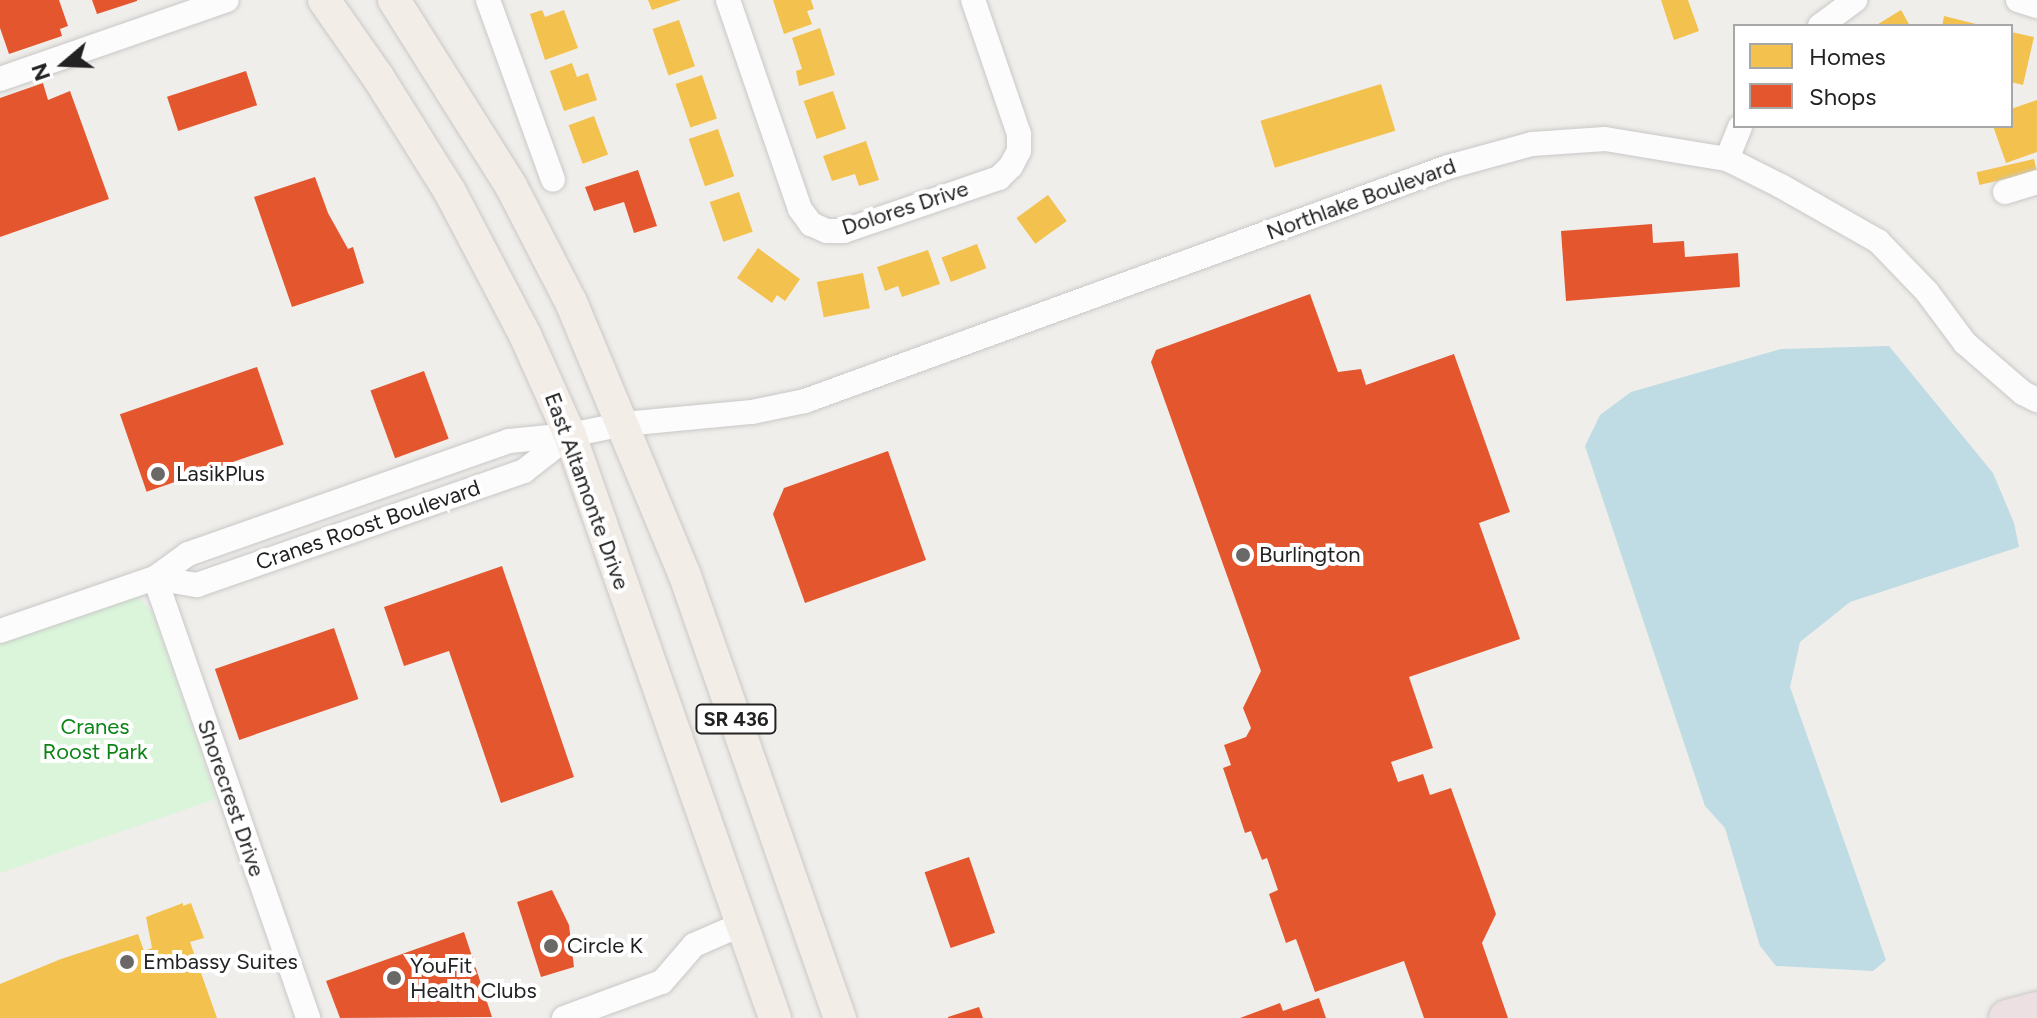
<!DOCTYPE html>
<style>
body{margin:0}
#map{position:relative;width:2037px;height:1018px;overflow:hidden;background:#f0eeeb;font-family:Figtree,sans-serif}
div>[style]{position:absolute}
[style*='--x']{left:calc(var(--x)*1px);top:calc(var(--y)*1px);width:calc(var(--w)*1px);rotate:calc(var(--a)*1deg)}
.park>*{inset:0;background:#daf5da}
.water>*{inset:0;background:#bfdbe3}
.homes>*{inset:0;background:#f2c14e;transform-origin:0 0}
.shops>*{inset:0;background:#e4572e;transform-origin:0 0}
.roads{filter:drop-shadow(0 0 2px #c9c8c7) drop-shadow(0 0 2px #c9c8c7)}
.minor>*{height:24px;margin:-12px;padding:0 12px;transform-origin:12px;border-radius:12px;background:#fdfcfc}
.major>*{height:32px;margin:-16px;padding:0 16px;transform-origin:16px;border-radius:16px;background:#f3ede7}
.highway>*{height:36px;margin:-18px;padding:0 18px;transform-origin:18px;border-radius:18px;background:#ece0e2}
.dots>*{width:22px;height:22px;translate:-50% -50%;box-sizing:border-box;border:4px solid #fff;border-radius:50%}
span{translate:-50% -50%;white-space:nowrap;text-align:center;line-height:1.15;-webkit-text-stroke:8px #fff;paint-order:stroke}
.shield-label span{padding:2px 6px;background:#fff;border:2px solid;border-radius:6px;-webkit-text-stroke-width:0}
.shield-label{font-size:20px;color:#222;font-weight:700}
.street-label{font-size:22px;color:#222}
.poi-label{font-size:22px;color:#222}
.left{translate:0 -50%;text-align:left}
.park-label{font-size:22px;color:#0c8416}
.legend{position:absolute;left:1733px;top:24px;width:280px;height:104px;box-sizing:border-box;background:#fff;border:2px solid #a7a7a7;margin:0;padding:10px 14px;list-style:none;font-size:24px;color:#222}
.legend li{display:flex;align-items:center;gap:16px;height:40px}
.legend b{width:40px;border:2px solid #a7a7a7}
.north{position:absolute;left:24px;top:24px;width:80px;height:80px;-webkit-text-stroke:6px #fff;paint-order:stroke;rotate:251deg;font-size:22px;font-weight:700;line-height:32px;text-align:center;color:#222}
.north::after{content:'';display:block;margin:auto;width:28px;height:36px;background:#222;clip-path:polygon(50% 0,100% 100%,50% 72%,0 100%)}
</style>
<div id="map">
<div class="park">
<div style="clip-path:polygon(136px 595px,153px 613px,216px 799px,0 873px,0 639px)"></div>
</div>
<div class="water">
<div style="clip-path:polygon(1889px 346px,1993px 473px,2014px 523px,2019px 547px,1850px 602px,1800px 642px,1790px 687px,1886px 960px,1873px 971px,1776px 966px,1760px 946px,1725px 828px,1705px 806px,1585px 446px,1600px 415px,1631px 392px,1781px 349px)"></div>
</div>
<div class="homes">
<div style="clip-path:polygon(648px 0,681px 0,652px 10px)"></div>
<div style="clip-path:polygon(773px 0,811px 0,814px 9px,807px 11px,812px 24px,784px 34px)"></div>
<div style="clip-path:polygon(1661px 0,1688px 0,1699px 31px,1674px 40px)"></div>
<div style="clip-path:polygon(542px 10px,545px 17px,564px 10px,578px 48px,545px 60px,530px 14px)"></div>
<div style="clip-path:polygon(1901px 10px,1910px 26px,1875px 26px)"></div>
<div style="clip-path:polygon(1944px 16px,1980px 25px,1980px 26px,1942px 26px)"></div>
<div style="left:679px;top:20px;width:49px;height:28px;rotate:71deg"></div>
<div style="clip-path:polygon(820px 28px,835px 75px,799px 86px,796px 71px,802px 69px,792px 38px)"></div>
<div style="clip-path:polygon(2011px 32px,2034px 37px,2023px 85px,2011px 82px)"></div>
<div style="clip-path:polygon(572px 63px,577px 77px,588px 73px,597px 100px,564px 111px,550px 71px)"></div>
<div style="left:702px;top:75px;width:46px;height:28px;rotate:71deg"></div>
<div style="left:1381px;top:84px;width:49px;height:126px;rotate:73deg"></div>
<div style="left:833px;top:91px;width:40px;height:31px;rotate:71deg"></div>
<div style="clip-path:polygon(2037px 100px,2037px 152px,2006px 163px,1993px 126px,2011px 126px,2011px 109px)"></div>
<div style="left:594px;top:116px;width:41px;height:27px;rotate:70deg"></div>
<div style="left:718px;top:129px;width:50px;height:31px;rotate:71deg"></div>
<div style="clip-path:polygon(866px 141px,879px 180px,859px 186px,855px 174px,832px 181px,823px 156px)"></div>
<div style="left:2034px;top:159px;width:13px;height:59px;rotate:77deg"></div>
<div style="left:739px;top:192px;width:42px;height:31px;rotate:71deg"></div>
<div style="left:1048px;top:195px;width:32px;height:39px;rotate:54deg"></div>
<div style="left:977px;top:244px;width:26px;height:38px;rotate:69deg"></div>
<div style="clip-path:polygon(758px 248px,800px 279px,785px 301px,777px 295px,772px 303px,737px 278px)"></div>
<div style="clip-path:polygon(928px 250px,940px 284px,902px 297px,898px 286px,885px 291px,877px 267px)"></div>
<div style="left:863px;top:273px;width:36px;height:47px;rotate:79deg"></div>
<div style="clip-path:polygon(183px 903px,183px 906px,191px 903px,204px 938px,190px 942px,217px 1018px,0 1018px,0 984px,61px 959px,138px 934px,144px 951px,152px 948px,146px 917px)"></div>
</div>
<div class="shops">
<div style="clip-path:polygon(0 0,59px 0,68px 26px,60px 29px,62px 36px,9px 54px,0 28px)"></div>
<div style="clip-path:polygon(92px 0,137px 0,137px 1px,97px 14px)"></div>
<div style="left:246px;top:71px;width:36px;height:83px;rotate:72deg"></div>
<div style="clip-path:polygon(43px 83px,48px 100px,70px 91px,109px 199px,0 237px,0 98px)"></div>
<div style="clip-path:polygon(638px 170px,657px 226px,634px 233px,624px 202px,594px 211px,585px 187px)"></div>
<div style="clip-path:polygon(315px 177px,328px 213px,348px 249px,353px 247px,364px 283px,292px 307px,254px 197px)"></div>
<div style="clip-path:polygon(1652px 224px,1653px 243px,1684px 241px,1685px 257px,1738px 253px,1740px 287px,1566px 301px,1561px 231px)"></div>
<div style="clip-path:polygon(1310px 294px,1338px 372px,1361px 369px,1366px 385px,1454px 354px,1510px 512px,1479px 523px,1520px 639px,1409px 677px,1433px 748px,1391px 762px,1398px 782px,1423px 774px,1430px 795px,1451px 788px,1496px 914px,1482px 943px,1508px 1018px,1424px 1018px,1404px 961px,1315px 992px,1296px 939px,1286px 943px,1269px 894px,1278px 890px,1267px 858px,1262px 860px,1251px 831px,1245px 833px,1223px 768px,1231px 765px,1224px 745px,1246px 737px,1251px 728px,1243px 708px,1261px 671px,1151px 362px,1156px 350px)"></div>
<div style="left:257px;top:367px;width:82px;height:145px;rotate:71deg"></div>
<div style="left:424px;top:371px;width:72px;height:57px;rotate:70deg"></div>
<div style="clip-path:polygon(888px 451px,926px 560px,805px 603px,773px 514px,784px 488px)"></div>
<div style="clip-path:polygon(502px 566px,574px 777px,501px 803px,449px 651px,404px 666px,384px 607px)"></div>
<div style="left:334px;top:628px;width:75px;height:126px;rotate:71deg"></div>
<div style="left:969px;top:857px;width:80px;height:47px;rotate:71deg"></div>
<div style="clip-path:polygon(552px 890px,569px 925px,574px 967px,541px 977px,517px 902px)"></div>
<div style="clip-path:polygon(464px 932px,492px 1017px,340px 1018px,326px 981px)"></div>
<div style="clip-path:polygon(1319px 998px,1326px 1018px,1240px 1018px,1280px 1003px,1283px 1011px)"></div>
<div style="clip-path:polygon(979px 1007px,983px 1018px,948px 1018px,948px 1017px)"></div>
</div>
<div class="roads">
<div class="minor">
<div style="--x:488;--y:0;--w:191;--a:70.1"></div>
<div style="--x:728;--y:0;--w:221;--a:71"></div>
<div style="--x:800;--y:209;--w:19;--a:54"></div>
<div style="--x:811;--y:224;--w:17;--a:24"></div>
<div style="--x:827;--y:231;--w:17;--a:0"></div>
<div style="--x:844;--y:231;--w:164;--a:-18.9"></div>
<div style="--x:999;--y:178;--w:17;--a:-45"></div>
<div style="--x:1011;--y:166;--w:17;--a:-62"></div>
<div style="--x:1019;--y:151;--w:17;--a:-90"></div>
<div style="--x:1019;--y:134;--w:142;--a:-108.9"></div>
<div style="--x:2018;--y:0;--w:20;--a:18"></div>
<div style="--x:1820;--y:26;--w:44;--a:-36.6"></div>
<div style="--x:0;--y:79;--w:240;--a:-19.2"></div>
<div style="--x:1727;--y:159;--w:35;--a:-68"></div>
<div style="--x:2005;--y:192;--w:34;--a:-17"></div>
<div style="--x:155;--y:578;--w:466;--a:70.8"></div>
<div style="--x:155;--y:578;--w:43;--a:9.5"></div>
<div style="--x:197;--y:585;--w:346;--a:-19.2"></div>
<div style="--x:524;--y:471;--w:58;--a:-38"></div>
<div style="--x:0;--y:631;--w:164;--a:-18.9"></div>
<div style="--x:155;--y:578;--w:41;--a:-36"></div>
<div style="--x:188;--y:554;--w:340;--a:-19.4"></div>
<div style="--x:509;--y:441;--w:61;--a:-5.6"></div>
<div style="--x:570;--y:435;--w:55;--a:-11.5"></div>
<div style="--x:624;--y:424;--w:129;--a:-5.4"></div>
<div style="--x:752;--y:412;--w:54;--a:-11.7"></div>
<div style="--x:805;--y:401;--w:684;--a:-20"></div>
<div style="--x:1448;--y:167;--w:87;--a:-15.3"></div>
<div style="--x:1532;--y:144;--w:73;--a:-3.9"></div>
<div style="--x:1605;--y:139;--w:124;--a:9.3"></div>
<div style="--x:1727;--y:159;--w:60;--a:26.6"></div>
<div style="--x:1781;--y:186;--w:112;--a:29.6"></div>
<div style="--x:1878;--y:241;--w:71;--a:46.1"></div>
<div style="--x:1927;--y:292;--w:64;--a:53.3"></div>
<div style="--x:1965;--y:343;--w:77;--a:40.8"></div>
<div style="--x:2023;--y:393;--w:16;--a:27"></div>
<div style="--x:564;--y:1018;--w:104;--a:-20.2"></div>
<div style="--x:662;--y:982;--w:49;--a:-49.1"></div>
<div style="--x:694;--y:945;--w:52;--a:-23.6"></div>
</div>
<div class="major">
<div style="--x:324;--y:0;--w:94;--a:55"></div>
<div style="--x:378;--y:77;--w:133;--a:57.9"></div>
<div style="--x:449;--y:190;--w:164;--a:62.3"></div>
<div style="--x:525;--y:335;--w:110;--a:65.8"></div>
<div style="--x:570;--y:435;--w:618;--a:70.63"></div>
<div style="--x:394;--y:0;--w:220;--a:57.8"></div>
<div style="--x:511;--y:186;--w:131;--a:62.7"></div>
<div style="--x:571;--y:302;--w:294;--a:67.4"></div>
<div style="--x:684;--y:573;--w:472;--a:70.7"></div>
</div>
<div class="highway">
<div style="--x:2007;--y:1018;--w:31;--a:-15"></div>
</div>
</div>
<div class="dots">
<div style="left:158px;top:474px;background:#6a6968"></div>
<div style="left:1243px;top:555px;background:#6a6968"></div>
<div style="left:551px;top:946px;background:#6a6968"></div>
<div style="left:127px;top:962px;background:#6a6968"></div>
<div style="left:394px;top:978px;background:#6a6968"></div>
</div>
<div class="shield-label">
<span style="left:736px;top:719px">SR 436</span>
</div>
<div class="street-label">
<span style="left:1361px;top:199px;rotate:-20deg">Northlake Boulevard</span>
<span style="left:905px;top:208px;rotate:-18deg">Dolores Drive</span>
<span style="left:587px;top:491px;rotate:70deg">East Altamonte Drive</span>
<span style="left:368px;top:525px;rotate:-19deg">Cranes Roost Boulevard</span>
<span style="left:231px;top:798px;rotate:71deg">Shorecrest Drive</span>
</div>
<div class="poi-label">
<span class="left" style="left:176px;top:474px">LasikPlus</span>
<span class="left" style="left:1259px;top:555px">Burlington</span>
<span class="left" style="left:567px;top:946px">Circle K</span>
<span class="left" style="left:143px;top:962px">Embassy Suites</span>
<span class="left" style="left:410px;top:978px">YouFit<br>Health Clubs</span>
</div>
<div class="park-label">
<span style="left:95px;top:739px">Cranes<br>Roost Park</span>
</div>
<ul class="legend">
<li><b style="height:22px;background:#f2c14e"></b>Homes</li>
<li><b style="height:22px;background:#e4572e"></b>Shops</li>
</ul>
<div class="north">N</div>
</div>
